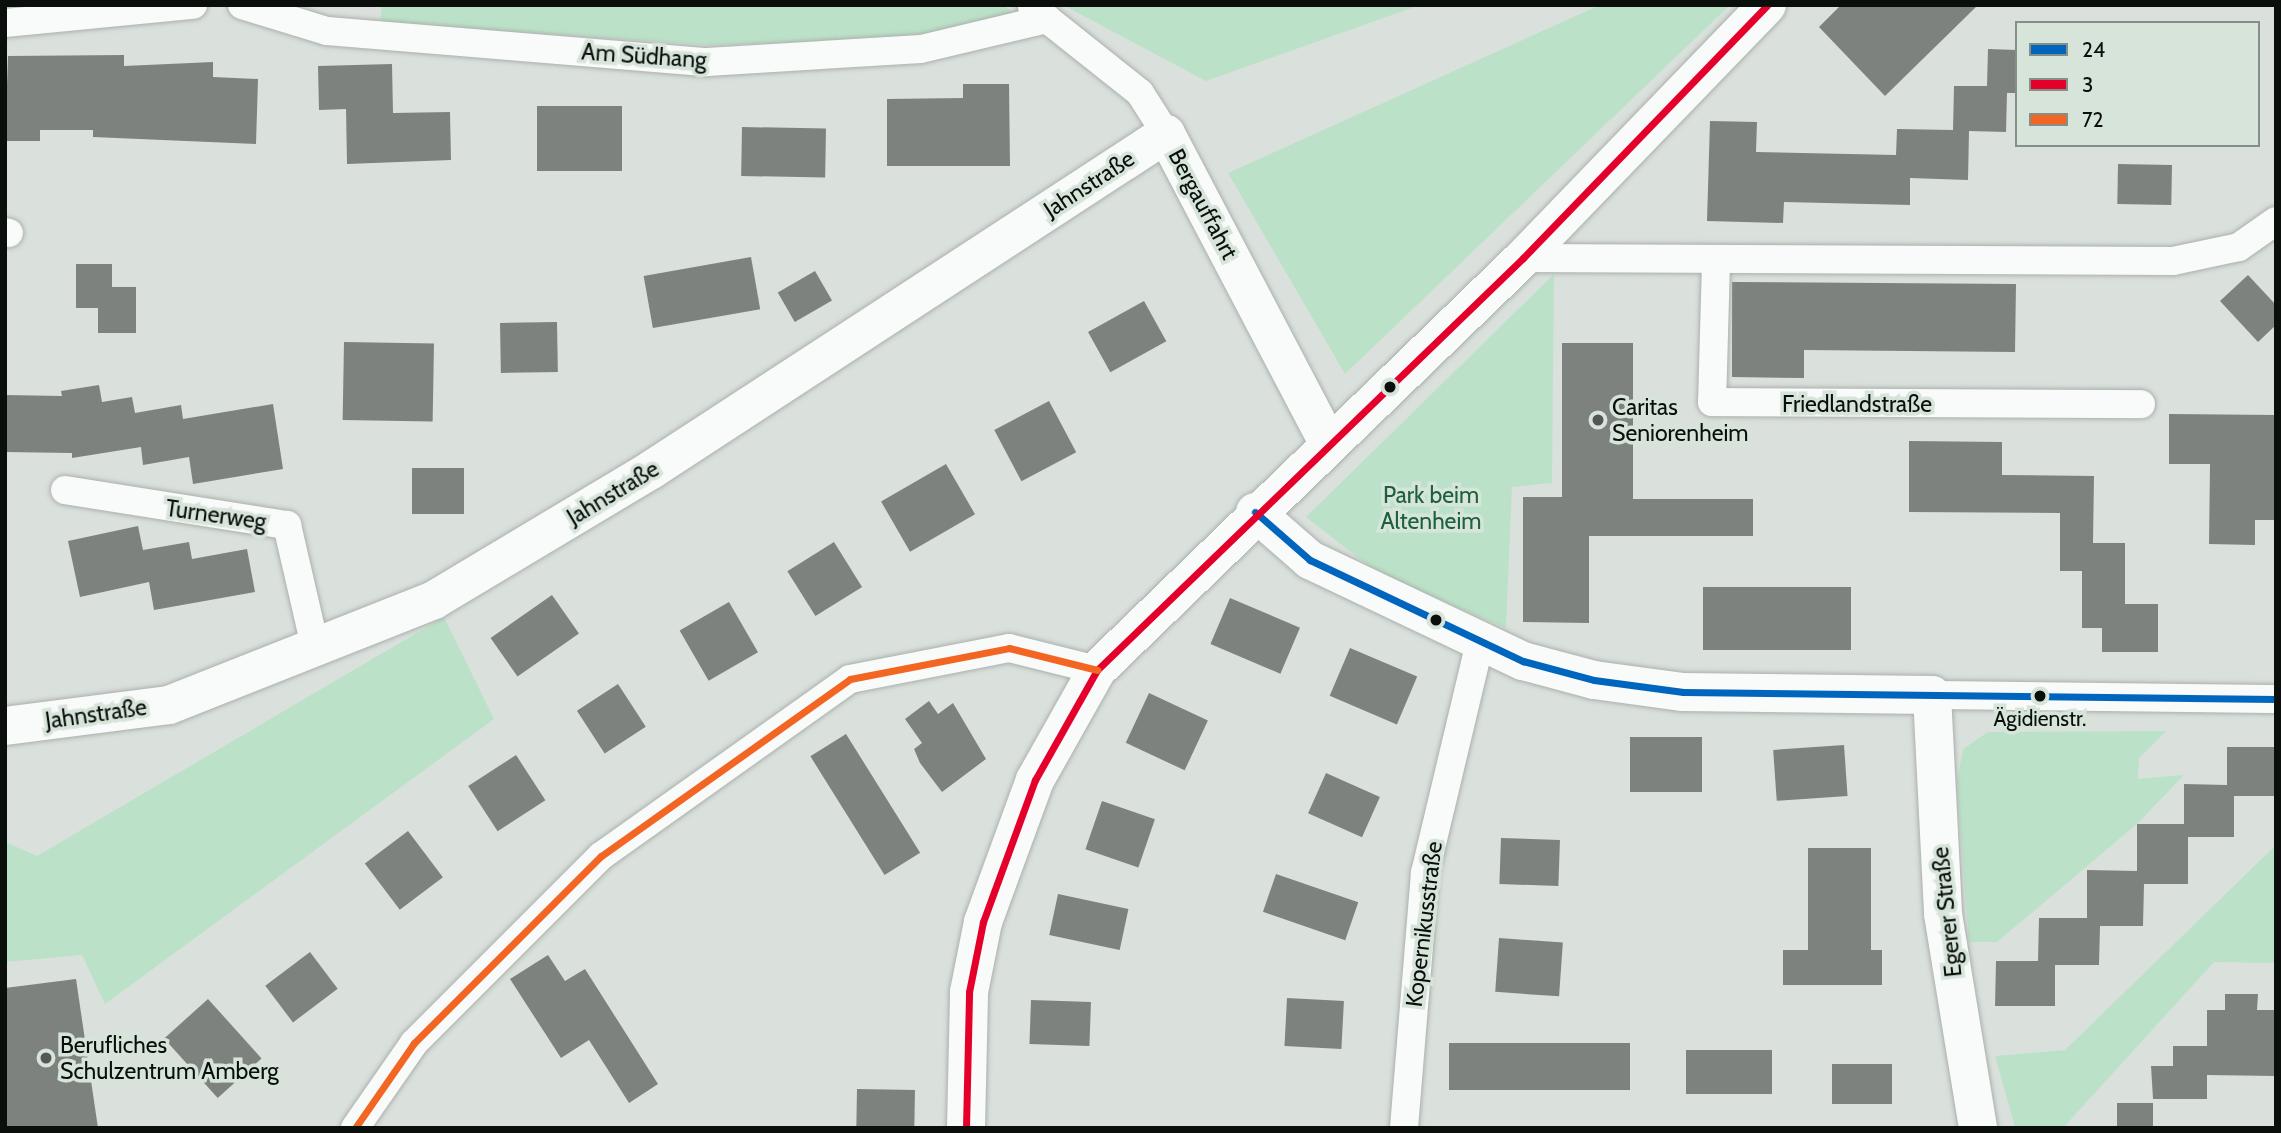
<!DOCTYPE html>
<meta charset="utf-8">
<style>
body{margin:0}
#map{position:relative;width:2281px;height:1133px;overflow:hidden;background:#dae0db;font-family:Cabin,sans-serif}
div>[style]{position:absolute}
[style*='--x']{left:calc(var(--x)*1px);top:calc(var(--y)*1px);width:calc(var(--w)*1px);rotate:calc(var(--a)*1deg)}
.green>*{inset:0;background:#bbe2c8}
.building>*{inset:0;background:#7d827e;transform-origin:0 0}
.roads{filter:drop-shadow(0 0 2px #abb0ac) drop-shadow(0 0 2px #abb0ac)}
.street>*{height:28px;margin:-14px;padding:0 14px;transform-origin:14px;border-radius:14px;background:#f9fafa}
.secondary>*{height:38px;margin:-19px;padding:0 19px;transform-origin:19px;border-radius:19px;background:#f9fafa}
.bus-1>*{height:7px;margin:-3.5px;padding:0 3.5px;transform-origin:3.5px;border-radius:3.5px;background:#0065bd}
.bus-2>*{height:7px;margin:-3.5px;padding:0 3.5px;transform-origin:3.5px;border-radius:3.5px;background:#e4002b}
.bus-3>*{height:7px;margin:-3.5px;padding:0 3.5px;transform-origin:3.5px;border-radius:3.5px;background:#f26522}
.dots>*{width:19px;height:19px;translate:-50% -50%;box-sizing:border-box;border:4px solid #d6e4da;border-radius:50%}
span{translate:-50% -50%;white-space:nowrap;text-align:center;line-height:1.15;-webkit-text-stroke:7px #d6e4da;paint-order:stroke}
.bus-label{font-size:21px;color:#0a0f0c}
.street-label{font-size:23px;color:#0a0f0c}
.poi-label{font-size:23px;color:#0a0f0c}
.left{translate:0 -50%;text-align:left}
.park-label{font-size:23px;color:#1c613b}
.frame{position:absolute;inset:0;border:7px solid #0a0f0c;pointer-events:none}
.legend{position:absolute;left:2015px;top:21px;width:245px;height:126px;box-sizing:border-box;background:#d6e4da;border:2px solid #848f88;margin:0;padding:9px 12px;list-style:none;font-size:21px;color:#0a0f0c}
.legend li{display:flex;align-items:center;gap:14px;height:35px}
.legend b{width:35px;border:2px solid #848f88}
</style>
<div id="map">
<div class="green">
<div style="clip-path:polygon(382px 5px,1003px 5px,1013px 13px,925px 38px,710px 45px,380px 23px)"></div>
<div style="clip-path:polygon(1063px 5px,1420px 5px,1206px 81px)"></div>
<div style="clip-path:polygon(1600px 5px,1730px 5px,1345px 374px,1228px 173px)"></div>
<div style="clip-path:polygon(1554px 274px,1552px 483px,1512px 487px,1506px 628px,1378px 573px,1306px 517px)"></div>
<div style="clip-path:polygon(444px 617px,494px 719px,105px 1004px,82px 955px,5px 962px,5px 842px,37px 856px)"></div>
<div style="clip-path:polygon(2166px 731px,2139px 758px,2138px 779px,2184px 775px,2137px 824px,1997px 942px,1969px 942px,1957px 782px,1963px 749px,1988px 732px)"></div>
<div style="clip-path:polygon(2276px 845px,2276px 963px,2214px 962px,2063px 1128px,2015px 1127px,1995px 1056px,2065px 1050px)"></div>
</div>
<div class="building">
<div style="clip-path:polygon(1841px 5px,1978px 5px,1885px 96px,1819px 27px)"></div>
<div style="clip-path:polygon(1988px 49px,2017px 50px,2017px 93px,2007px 93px,2006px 132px,1969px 131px,1968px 180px,1910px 178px,1910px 205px,1784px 202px,1783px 223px,1707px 221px,1710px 121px,1757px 122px,1756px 152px,1896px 155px,1897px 129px,1953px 130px,1954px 86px,1987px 86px)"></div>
<div style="clip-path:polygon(124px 55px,124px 66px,213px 62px,213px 77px,258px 79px,256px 144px,93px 137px,93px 130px,40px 130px,40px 141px,5px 141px,8px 56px)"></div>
<div style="clip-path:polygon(392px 64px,393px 113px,450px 112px,451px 160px,347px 164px,346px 109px,319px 110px,318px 66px)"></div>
<div style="clip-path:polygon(963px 84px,1009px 84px,1010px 166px,887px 166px,887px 99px,963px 98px)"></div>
<div style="left:622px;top:106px;width:65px;height:85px;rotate:90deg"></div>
<div style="left:742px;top:127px;width:84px;height:49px;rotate:1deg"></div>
<div style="left:2118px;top:164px;width:54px;height:40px;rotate:1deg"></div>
<div style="left:751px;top:257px;width:53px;height:109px;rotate:80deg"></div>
<div style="clip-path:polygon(76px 264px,112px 264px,112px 287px,136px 287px,136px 333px,98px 333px,98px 308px,76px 308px)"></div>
<div style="left:815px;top:271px;width:34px;height:43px;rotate:60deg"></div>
<div style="clip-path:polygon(2248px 275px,2276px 305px,2276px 325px,2258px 342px,2220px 301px)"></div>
<div style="clip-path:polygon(1732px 282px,2016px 284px,2015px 352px,1804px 350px,1804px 378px,1732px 377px)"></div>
<div style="left:1144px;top:301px;width:46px;height:64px;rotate:61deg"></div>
<div style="left:557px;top:322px;width:50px;height:57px;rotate:89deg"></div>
<div style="left:344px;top:342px;width:90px;height:78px;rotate:1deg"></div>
<div style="clip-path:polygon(1562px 343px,1633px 343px,1633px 499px,1753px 499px,1753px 536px,1589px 536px,1589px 623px,1523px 622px,1523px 497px,1562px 497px)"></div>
<div style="clip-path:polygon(99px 385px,102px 402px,132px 397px,135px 413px,181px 405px,183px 419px,273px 404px,283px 469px,193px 484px,189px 457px,143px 465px,141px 447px,72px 458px,72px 453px,5px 452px,5px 395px,62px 396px,61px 391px)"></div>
<div style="left:1049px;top:401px;width:58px;height:62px;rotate:62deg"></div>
<div style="clip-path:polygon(2169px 414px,2276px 415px,2276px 520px,2255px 520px,2255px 545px,2209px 544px,2210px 464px,2169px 464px)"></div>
<div style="clip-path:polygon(1909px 441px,2002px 442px,2002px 475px,2094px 476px,2093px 543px,2125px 543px,2125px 604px,2158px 604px,2158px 652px,2102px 652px,2102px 628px,2082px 628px,2082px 571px,2060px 571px,2060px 513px,1909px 512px)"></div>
<div style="left:946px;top:464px;width:58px;height:75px;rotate:60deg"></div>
<div style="left:412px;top:468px;width:52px;height:46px"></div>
<div style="clip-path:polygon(138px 526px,143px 550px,189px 542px,192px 559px,247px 549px,255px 592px,154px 610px,149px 582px,80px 597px,68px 541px)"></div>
<div style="left:834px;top:542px;width:53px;height:55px;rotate:58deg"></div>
<div style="left:1703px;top:587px;width:148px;height:63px"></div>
<div style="left:552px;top:595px;width:47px;height:75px;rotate:55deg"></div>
<div style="left:1230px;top:598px;width:76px;height:50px;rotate:23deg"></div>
<div style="left:729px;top:602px;width:58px;height:57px;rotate:60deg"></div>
<div style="left:1350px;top:648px;width:73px;height:52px;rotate:23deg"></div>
<div style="left:618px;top:684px;width:51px;height:49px;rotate:57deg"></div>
<div style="left:1149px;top:693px;width:65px;height:55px;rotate:25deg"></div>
<div style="clip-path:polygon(929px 701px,938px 714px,953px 703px,986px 759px,942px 792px,920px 763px,914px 749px,922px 743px,905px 719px)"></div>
<div style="left:846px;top:734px;width:140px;height:42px;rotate:58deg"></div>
<div style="left:1630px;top:737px;width:72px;height:55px"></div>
<div style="left:1844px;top:745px;width:51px;height:71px;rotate:86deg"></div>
<div style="clip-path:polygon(2227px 747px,2276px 747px,2276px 796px,2234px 796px,2234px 837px,2188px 837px,2188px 884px,2144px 884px,2143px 926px,2100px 926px,2099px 965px,2055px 965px,2055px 1006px,1995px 1006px,1996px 961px,2038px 961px,2039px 918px,2087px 918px,2087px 870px,2137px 871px,2137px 824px,2184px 824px,2184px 784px,2227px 785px)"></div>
<div style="left:516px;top:755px;width:54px;height:57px;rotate:57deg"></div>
<div style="left:1326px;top:773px;width:59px;height:44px;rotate:24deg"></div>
<div style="left:1102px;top:801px;width:56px;height:51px;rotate:19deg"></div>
<div style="left:408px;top:831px;width:58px;height:54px;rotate:53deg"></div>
<div style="left:1501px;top:838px;width:59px;height:46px;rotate:2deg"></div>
<div style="clip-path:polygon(1808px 848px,1871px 848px,1871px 950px,1882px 950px,1882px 985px,1783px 985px,1783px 950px,1808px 950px)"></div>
<div style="left:1276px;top:874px;width:87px;height:40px;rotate:19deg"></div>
<div style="left:1058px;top:894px;width:72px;height:42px;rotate:12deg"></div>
<div style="left:1499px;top:938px;width:64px;height:54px;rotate:4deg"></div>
<div style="left:310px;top:952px;width:46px;height:56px;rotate:53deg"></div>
<div style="clip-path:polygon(548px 955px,565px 981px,585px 969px,658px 1084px,629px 1103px,589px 1040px,561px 1058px,510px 979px)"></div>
<div style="clip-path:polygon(76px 979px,98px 1128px,5px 1128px,5px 988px)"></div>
<div style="clip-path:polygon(2225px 994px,2258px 994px,2257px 1010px,2276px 1010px,2276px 1076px,2207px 1075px,2207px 1099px,2153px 1099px,2151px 1066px,2173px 1066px,2173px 1046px,2207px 1046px,2207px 1010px,2225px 1010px)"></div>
<div style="left:1287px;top:998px;width:57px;height:48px;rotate:3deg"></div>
<div style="left:208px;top:999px;width:80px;height:59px;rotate:48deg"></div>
<div style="left:1031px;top:1000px;width:60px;height:44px;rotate:2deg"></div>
<div style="left:1449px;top:1043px;width:181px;height:47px"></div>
<div style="left:1686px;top:1050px;width:86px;height:44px"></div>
<div style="left:1832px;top:1064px;width:60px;height:40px"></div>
<div style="left:857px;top:1089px;width:58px;height:39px;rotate:1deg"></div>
<div style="left:2117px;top:1103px;width:36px;height:25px"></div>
</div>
<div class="roads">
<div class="street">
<div style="--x:242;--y:5;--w:89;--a:17"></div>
<div style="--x:327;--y:31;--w:381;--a:4.7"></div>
<div style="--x:707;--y:62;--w:214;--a:-3.5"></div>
<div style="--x:921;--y:49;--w:130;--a:-13.4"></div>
<div style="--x:1032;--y:7;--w:138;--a:38.5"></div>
<div style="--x:1140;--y:93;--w:49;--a:57.6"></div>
<div style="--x:5;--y:23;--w:189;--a:-5.5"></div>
<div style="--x:5;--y:232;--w:4;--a:14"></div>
<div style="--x:1523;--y:258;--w:650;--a:0.26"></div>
<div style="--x:2173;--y:261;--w:67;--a:-12"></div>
<div style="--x:2239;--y:247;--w:45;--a:-35.1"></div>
<div style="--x:1716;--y:262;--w:140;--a:91.6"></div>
<div style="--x:1712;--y:402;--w:429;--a:0.3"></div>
<div style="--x:65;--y:490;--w:225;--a:9"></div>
<div style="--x:287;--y:525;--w:124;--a:77"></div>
<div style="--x:1932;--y:695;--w:344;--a:0.7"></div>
<div style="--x:355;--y:1128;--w:103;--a:-55.2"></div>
<div style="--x:414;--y:1043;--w:264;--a:-45"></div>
<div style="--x:601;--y:856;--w:305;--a:-35.4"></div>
<div style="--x:850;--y:679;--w:162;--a:-11"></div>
<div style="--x:1009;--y:648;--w:91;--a:14"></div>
<div style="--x:1404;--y:1128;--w:256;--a:-85.3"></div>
<div style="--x:1425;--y:873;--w:237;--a:-76.6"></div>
</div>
<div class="secondary">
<div style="--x:1255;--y:512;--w:73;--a:41.1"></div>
<div style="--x:1310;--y:560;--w:236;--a:25.4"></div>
<div style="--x:1523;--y:661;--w:73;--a:15"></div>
<div style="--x:1594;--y:680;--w:90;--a:7.7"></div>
<div style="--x:1683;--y:692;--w:249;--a:0.7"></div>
<div style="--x:1932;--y:695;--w:219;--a:87.1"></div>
<div style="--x:1943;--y:914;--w:217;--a:80.7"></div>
<div style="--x:5;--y:726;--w:165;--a:-7.3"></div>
<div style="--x:169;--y:705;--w:285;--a:-21.6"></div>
<div style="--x:434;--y:600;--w:253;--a:-30.9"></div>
<div style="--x:651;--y:470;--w:615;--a:-33.12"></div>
<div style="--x:1166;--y:134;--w:348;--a:62.3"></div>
<div style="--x:966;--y:1128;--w:136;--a:-88.7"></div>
<div style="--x:969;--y:992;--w:71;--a:-78.7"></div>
<div style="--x:983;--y:922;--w:151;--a:-69.9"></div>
<div style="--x:1035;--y:780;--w:126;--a:-60.6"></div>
<div style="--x:1097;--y:670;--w:593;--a:-44.04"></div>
<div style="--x:1523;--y:258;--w:351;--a:-46"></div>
</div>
</div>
<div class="bus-1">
<div style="--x:1255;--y:512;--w:73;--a:41.1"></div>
<div style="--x:1310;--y:560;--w:236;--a:25.4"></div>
<div style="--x:1523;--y:661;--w:73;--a:15"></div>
<div style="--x:1594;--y:680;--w:90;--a:7.7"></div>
<div style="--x:1683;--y:692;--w:593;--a:0.68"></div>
</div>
<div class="bus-2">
<div style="--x:966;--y:1128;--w:136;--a:-88.7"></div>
<div style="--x:969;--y:992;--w:71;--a:-78.7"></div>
<div style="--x:983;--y:922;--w:151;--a:-69.9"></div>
<div style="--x:1035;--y:780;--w:126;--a:-60.6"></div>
<div style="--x:1097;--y:670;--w:593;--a:-44.04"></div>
<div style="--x:1523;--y:258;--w:351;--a:-46"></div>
</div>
<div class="bus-3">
<div style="--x:355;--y:1128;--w:103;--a:-55.2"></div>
<div style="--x:414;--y:1043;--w:264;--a:-45"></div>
<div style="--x:601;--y:856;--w:305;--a:-35.4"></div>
<div style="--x:850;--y:679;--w:162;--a:-11"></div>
<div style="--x:1009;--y:648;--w:91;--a:14"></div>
</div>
<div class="dots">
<div style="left:1390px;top:387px;background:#0a0f0c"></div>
<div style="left:1598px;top:420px;background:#535854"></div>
<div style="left:1436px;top:620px;background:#0a0f0c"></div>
<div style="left:2040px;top:696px;background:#0a0f0c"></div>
<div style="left:46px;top:1058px;background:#535854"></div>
</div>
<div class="bus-label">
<span style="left:2040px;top:719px">Ägidienstr.</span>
</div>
<div class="street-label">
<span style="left:644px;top:56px;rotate:4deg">Am Südhang</span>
<span style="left:1089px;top:184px;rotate:-33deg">Jahnstraße</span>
<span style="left:1203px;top:204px;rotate:62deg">Bergauffahrt</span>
<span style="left:1857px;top:404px">Friedlandstraße</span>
<span style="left:613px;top:493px;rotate:-31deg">Jahnstraße</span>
<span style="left:216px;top:515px;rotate:8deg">Turnerweg</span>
<span style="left:96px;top:714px;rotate:-8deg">Jahnstraße</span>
<span style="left:1947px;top:912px;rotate:-96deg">Egerer Straße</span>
<span style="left:1424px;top:924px;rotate:-83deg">Kopernikusstraße</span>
</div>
<div class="poi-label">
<span class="left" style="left:1612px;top:420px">Caritas<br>Seniorenheim</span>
<span class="left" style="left:60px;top:1058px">Berufliches<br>Schulzentrum Amberg</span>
</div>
<div class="park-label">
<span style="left:1431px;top:508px">Park beim<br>Altenheim</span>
</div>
<div class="frame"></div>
<ul class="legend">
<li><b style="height:9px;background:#0065bd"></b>24</li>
<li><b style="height:9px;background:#e4002b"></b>3</li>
<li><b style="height:9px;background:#f26522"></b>72</li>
</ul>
</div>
